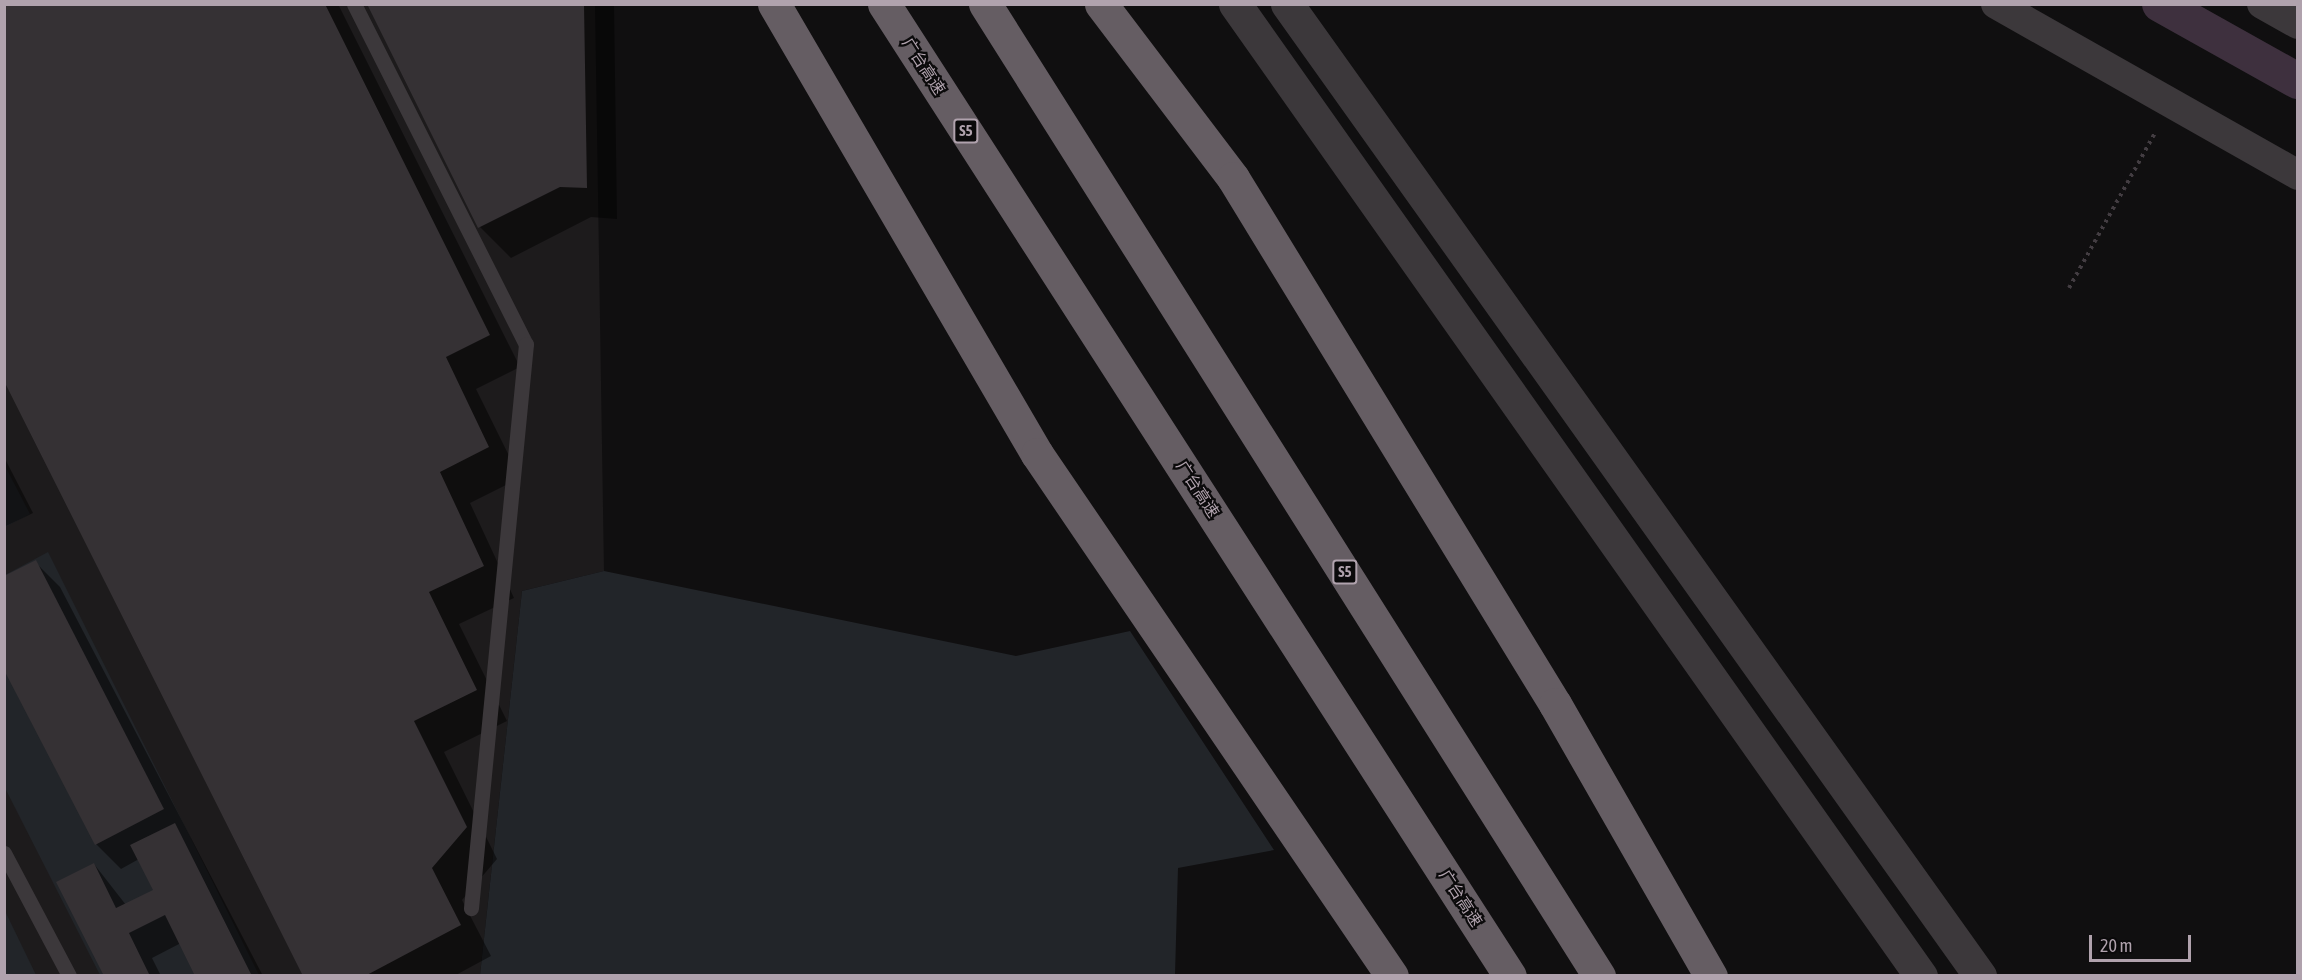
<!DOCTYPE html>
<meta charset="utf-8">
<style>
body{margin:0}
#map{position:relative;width:2302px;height:980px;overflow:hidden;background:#100f10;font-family:"Asap Condensed","Noto Sans SC",sans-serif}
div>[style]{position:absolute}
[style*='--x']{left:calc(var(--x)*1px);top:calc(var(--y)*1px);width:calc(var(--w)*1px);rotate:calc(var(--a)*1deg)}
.built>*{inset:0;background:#1d1b1c}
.green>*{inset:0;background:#222529}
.shadow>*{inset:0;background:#0007}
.canal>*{height:36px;margin:-18px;padding:0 18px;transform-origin:18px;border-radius:18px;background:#3e303e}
.building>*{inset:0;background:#353134}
.path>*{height:4px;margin-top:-2px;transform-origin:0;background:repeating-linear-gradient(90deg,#433d42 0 3px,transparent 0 7.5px)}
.service>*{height:15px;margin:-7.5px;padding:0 7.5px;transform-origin:7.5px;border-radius:7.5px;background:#3c383b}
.minor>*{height:30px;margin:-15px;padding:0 15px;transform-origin:15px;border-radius:15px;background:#3c383b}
.tertiary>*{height:33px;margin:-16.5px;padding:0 16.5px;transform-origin:16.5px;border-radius:16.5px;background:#3c383b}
.motorway>*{height:33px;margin:-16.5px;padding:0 16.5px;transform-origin:16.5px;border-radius:16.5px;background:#655d63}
span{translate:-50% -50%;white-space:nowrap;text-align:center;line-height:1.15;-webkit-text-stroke:4.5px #0b0a0b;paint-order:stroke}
.shield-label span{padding:2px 4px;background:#0b0a0b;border:2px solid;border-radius:4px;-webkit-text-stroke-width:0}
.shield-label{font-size:15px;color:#b0a2ad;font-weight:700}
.street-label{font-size:16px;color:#b0a2ad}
.frame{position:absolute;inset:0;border:6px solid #b0a2ad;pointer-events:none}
.scale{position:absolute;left:2089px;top:935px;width:102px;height:27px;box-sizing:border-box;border:3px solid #b0a2ad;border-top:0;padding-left:8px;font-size:18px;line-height:21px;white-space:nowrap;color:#b0a2ad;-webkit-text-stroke:4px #0b0a0b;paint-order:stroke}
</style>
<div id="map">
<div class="built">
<div style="clip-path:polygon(5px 5px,595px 5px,604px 571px,522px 591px,480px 975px,5px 976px)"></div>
</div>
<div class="green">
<div style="clip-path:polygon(4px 464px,30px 514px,5px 527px,4px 527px)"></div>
<div style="clip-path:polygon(48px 552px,259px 975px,100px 975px,5px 788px,5px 575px)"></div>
<div style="clip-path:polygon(604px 571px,1016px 656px,1130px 631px,1274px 850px,1178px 868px,1175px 975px,480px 975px,522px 591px)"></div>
<div style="clip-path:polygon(5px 911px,36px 975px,5px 975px)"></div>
</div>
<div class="shadow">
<div style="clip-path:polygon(4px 4px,338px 4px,520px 367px,476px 389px,520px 478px,470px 503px,514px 598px,459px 624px,507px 721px,444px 752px,497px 859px,462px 900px,491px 956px,454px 976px,305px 976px)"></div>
<div style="clip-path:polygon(368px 4px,614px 4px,617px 219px,591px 217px,511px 258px,480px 227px)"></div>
<div style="clip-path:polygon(4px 457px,33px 513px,4px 527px)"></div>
<div style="clip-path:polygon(35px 562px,60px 587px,263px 976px,196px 976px,181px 943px,152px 958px,161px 976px,105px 976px,94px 864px,126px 905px,155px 890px,139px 859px,121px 869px,96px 844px)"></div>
</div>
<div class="canal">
<div style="--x:2160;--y:4;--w:158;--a:29.2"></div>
</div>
<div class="building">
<div style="clip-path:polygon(4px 4px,325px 4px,490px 335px,446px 357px,489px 447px,440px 472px,484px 566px,429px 592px,477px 690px,414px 721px,467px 827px,432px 868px,461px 925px,365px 976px,303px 976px,4px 381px)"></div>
<div style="clip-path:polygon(367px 4px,584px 4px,587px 188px,560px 187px,478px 228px)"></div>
<div style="clip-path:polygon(36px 560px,164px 809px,95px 845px,4px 670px,4px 576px)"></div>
<div style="clip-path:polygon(175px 823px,252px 976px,195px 976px,165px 915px,129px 933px,150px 976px,104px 976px,56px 882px,94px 863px,116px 908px,153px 890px,130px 845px)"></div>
</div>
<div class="path">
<div style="--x:2069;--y:288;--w:179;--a:-61"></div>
</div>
<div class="service">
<div style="--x:354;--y:4;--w:381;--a:63.2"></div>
<div style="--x:526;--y:344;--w:567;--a:95.57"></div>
<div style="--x:4;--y:853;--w:139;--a:62.1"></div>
</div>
<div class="minor">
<div style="--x:1996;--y:4;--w:347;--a:29.5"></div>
<div style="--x:2262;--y:4;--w:41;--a:29.1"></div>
</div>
<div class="tertiary">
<div style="--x:1235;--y:4;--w:1190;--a:54.79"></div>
<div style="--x:1287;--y:4;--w:1194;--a:54.51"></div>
</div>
<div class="motorway">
<div style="--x:774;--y:4;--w:521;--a:59.7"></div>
<div style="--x:1037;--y:454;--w:631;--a:55.78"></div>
<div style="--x:884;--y:4;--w:1156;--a:57.22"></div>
<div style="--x:985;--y:4;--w:1150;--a:57.72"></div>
<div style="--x:1101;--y:4;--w:218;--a:52.8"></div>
<div style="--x:1233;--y:178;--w:617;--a:58.53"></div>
<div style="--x:1555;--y:704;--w:314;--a:60.2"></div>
</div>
<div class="shield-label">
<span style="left:966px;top:131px">S5</span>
<span style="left:1345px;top:572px">S5</span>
</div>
<div class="street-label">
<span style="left:924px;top:66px;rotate:57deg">广台高速</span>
<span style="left:1198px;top:489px;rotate:57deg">广台高速</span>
<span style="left:1461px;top:898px;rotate:57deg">广台高速</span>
</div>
<div class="frame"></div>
<div class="scale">20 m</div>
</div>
